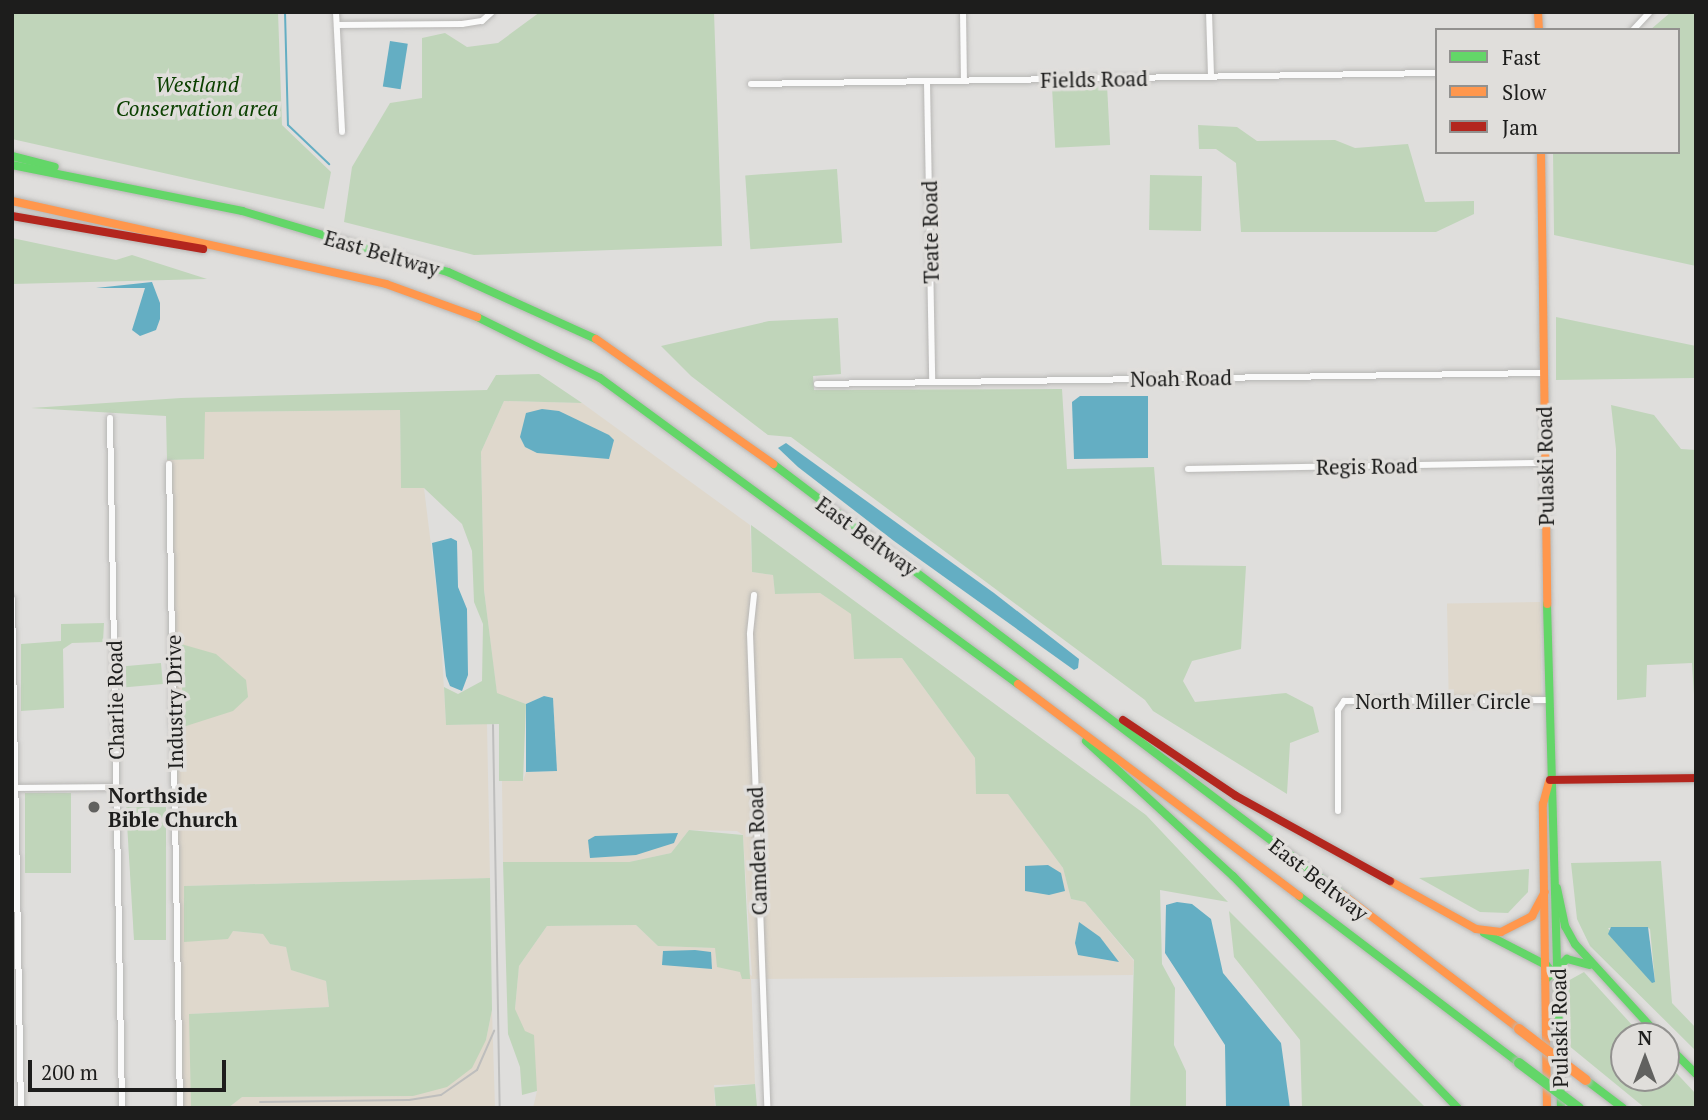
<!DOCTYPE html>
<style>
body{margin:0}
#map{position:relative;width:1708px;height:1120px;overflow:hidden;background:#dfdedc;font-family:"PT Serif",serif}
div>[style]{position:absolute}
[style*='--x']{left:calc(var(--x)*1px);top:calc(var(--y)*1px);width:calc(var(--w)*1px);rotate:calc(var(--a)*1deg)}
.industrial>*{inset:0;background:#dfd8cc;transform-origin:0 0}
.green>*{inset:0;background:#c0d5ba;transform-origin:0 0}
.water>*{inset:0;background:#64aec3;transform-origin:0 0}
.stream>*{height:2px;margin:-1px;padding:0 1px;transform-origin:1px;border-radius:1px;background:#64aec3}
.roads{filter:drop-shadow(0 0 2px #b7b6b4) drop-shadow(0 0 2px #b7b6b4)}
.street>*{height:6px;margin:-3px;padding:0 3px;transform-origin:3px;border-radius:3px;background:#fafafa}
.fast>*{height:8px;margin:-4px;padding:0 4px;transform-origin:4px;border-radius:4px;background:#63d668}
.slow>*{height:8px;margin:-4px;padding:0 4px;transform-origin:4px;border-radius:4px;background:#ff974d}
.jam>*{height:8px;margin:-4px;padding:0 4px;transform-origin:4px;border-radius:4px;background:#b3261e}
.rail>*{height:2px;margin:-1px;padding:0 1px;transform-origin:1px;border-radius:1px;background:#bebebd}
.bridges{filter:drop-shadow(0 0 2px #bab9b8) drop-shadow(0 0 2px #bab9b8)}
.fast-bridge>*{height:10px;margin:-5px;padding:0 5px;transform-origin:5px;border-radius:5px;background:#63d668}
.slow-bridge>*{height:10px;margin:-5px;padding:0 5px;transform-origin:5px;border-radius:5px;background:#ff974d}
.dots>*{width:19px;height:19px;translate:-50% -50%;box-sizing:border-box;border:4px solid #e0dedb;border-radius:50%}
span{translate:-50% -50%;white-space:nowrap;text-align:center;line-height:1.15;-webkit-text-stroke:7px #e0dedb;paint-order:stroke}
.street-label{font-size:21px;color:#1d1d1c}
.park-label{font-size:21px;color:#0b4000;font-style:italic}
.poi-label{font-size:21px;color:#1d1d1c;font-weight:700}
.left{translate:0 -50%;text-align:left}
.frame{position:absolute;inset:0;border:14px solid #1d1d1c;pointer-events:none}
.legend{position:absolute;left:1435px;top:28px;width:245px;height:126px;box-sizing:border-box;background:#e0dedb;border:2px solid #92918f;margin:0;padding:9px 12px;list-style:none;font-size:21px;color:#1d1d1c}
.legend li{display:flex;align-items:center;gap:14px;height:35px}
.legend b{width:35px;border:2px solid #92918f}
.north{position:absolute;left:1610px;top:1022px;width:70px;height:70px;box-sizing:border-box;background:#e0dedb;border:2px solid #92918f;border-radius:50%;rotate:0deg;font-size:19px;font-weight:700;line-height:28px;text-align:center;color:#1d1d1c}
.north::after{content:'';display:block;margin:auto;width:24px;height:32px;background:#61615f;clip-path:polygon(50% 0,100% 100%,50% 72%,0 100%)}
.scale{position:absolute;left:28px;top:1060px;width:198px;height:32px;box-sizing:border-box;border:4px solid #1d1d1c;border-top:0;padding-left:9px;font-size:21px;line-height:24px;white-space:nowrap;color:#1d1d1c;-webkit-text-stroke:5px #e0dedb;paint-order:stroke}
</style>
<div id="map">
<div class="industrial">
<div style="clip-path:polygon(504px 401px,582px 403px,750px 525px,752px 572px,773px 575px,775px 594px,820px 593px,852px 614px,854px 659px,902px 658px,975px 758px,976px 793px,1008px 794px,1063px 868px,1071px 899px,1085px 902px,1134px 961px,1133px 975px,751px 979px,755px 1084px,714px 1085px,715px 1108px,533px 1108px,537px 1091px,515px 1009px,519px 966px,547px 926px,636px 925px,658px 946px,715px 948px,752px 976px,743px 835px,737px 831px,689px 830px,671px 853px,629px 862px,503px 862px,502px 781px,523px 781px,526px 772px,557px 771px,553px 698px,544px 696px,526px 704px,497px 694px,484px 590px,481px 452px)"></div>
<div style="clip-path:polygon(400px 410px,401px 487px,424px 488px,440px 619px,446px 725px,487px 724px,490px 878px,184px 886px,233px 931px,264px 934px,270px 944px,286px 947px,292px 970px,326px 981px,329px 1007px,190px 1014px,191px 1108px,177px 1108px,167px 460px,204px 459px,204px 412px)"></div>
<div style="left:1540px;top:602px;width:94px;height:93px;rotate:89deg"></div>
<div style="clip-path:polygon(492px 1010px,495px 1108px,228px 1108px,241px 1097px,413px 1096px,486px 1040px)"></div>
</div>
<div class="green">
<div style="clip-path:polygon(12px 12px,278px 12px,282px 125px,331px 172px,324px 209px,12px 139px)"></div>
<div style="clip-path:polygon(540px 12px,714px 12px,722px 246px,474px 255px,344px 222px,352px 167px,390px 103px,422px 98px,422px 38px,445px 33px,467px 47px,498px 43px)"></div>
<div style="clip-path:polygon(1671px 12px,1696px 12px,1696px 266px,1554px 235px,1553px 152px,1678px 152px,1678px 30px,1650px 30px)"></div>
<div style="left:1107px;top:85px;width:60px;height:55px;rotate:87deg"></div>
<div style="clip-path:polygon(1198px 125px,1237px 127px,1257px 141px,1335px 140px,1355px 148px,1408px 144px,1425px 202px,1474px 201px,1474px 214px,1436px 232px,1241px 232px,1236px 163px,1216px 149px,1199px 149px)"></div>
<div style="left:837px;top:169px;width:74px;height:92px;rotate:86deg"></div>
<div style="left:1150px;top:175px;width:52px;height:55px;rotate:1deg"></div>
<div style="clip-path:polygon(12px 238px,116px 260px,132px 255px,207px 279px,12px 284px)"></div>
<div style="clip-path:polygon(1556px 317px,1696px 346px,1696px 400px,1694px 378px,1556px 380px)"></div>
<div style="clip-path:polygon(838px 318px,841px 374px,813px 376px,814px 390px,1062px 389px,1067px 469px,1154px 467px,1162px 565px,1246px 566px,1241px 649px,1192px 661px,1183px 681px,1195px 702px,1286px 693px,1313px 707px,1319px 732px,1290px 743px,1287px 794px,1153px 711px,1145px 700px,791px 437px,768px 435px,691px 376px,661px 346px,769px 321px)"></div>
<div style="clip-path:polygon(539px 374px,582px 403px,504px 401px,481px 452px,484px 590px,497px 693px,526px 704px,523px 781px,499px 781px,499px 724px,446px 725px,444px 687px,458px 694px,482px 681px,483px 624px,474px 602px,472px 551px,462px 524px,424px 488px,401px 488px,400px 410px,205px 412px,204px 459px,167px 460px,166px 416px,31px 408px,181px 398px,487px 390px,496px 375px)"></div>
<div style="clip-path:polygon(1611px 405px,1654px 415px,1681px 449px,1696px 450px,1696px 726px,1692px 663px,1647px 665px,1646px 697px,1617px 700px,1616px 449px)"></div>
<div style="clip-path:polygon(751px 525px,1146px 815px,1228px 902px,1160px 890px,1162px 964px,1175px 988px,1174px 1045px,1186px 1071px,1186px 1108px,1130px 1108px,1134px 960px,1085px 902px,1071px 899px,1063px 868px,1008px 794px,976px 794px,975px 758px,902px 658px,854px 659px,851px 614px,820px 593px,775px 594px,773px 575px,752px 572px)"></div>
<div style="clip-path:polygon(104px 623px,103px 642px,72px 643px,63px 649px,64px 708px,21px 711px,21px 644px,61px 641px,61px 624px)"></div>
<div style="clip-path:polygon(181px 644px,216px 654px,246px 680px,248px 697px,233px 711px,183px 727px)"></div>
<div style="left:161px;top:663px;width:21px;height:37px;rotate:85deg"></div>
<div style="left:71px;top:793px;width:80px;height:46px;rotate:90deg"></div>
<div style="clip-path:polygon(126px 807px,166px 807px,166px 940px,134px 940px)"></div>
<div style="clip-path:polygon(689px 830px,743px 835px,750px 979px,742px 979px,740px 972px,717px 967px,715px 948px,658px 946px,636px 925px,547px 926px,519px 966px,515px 1009px,525px 1031px,534px 1035px,537px 1091px,522px 1095px,520px 1067px,508px 1034px,503px 862px,629px 862px,671px 853px)"></div>
<div style="clip-path:polygon(evenodd,1661px 861px,1672px 1003px,1696px 1028px,1696px 1051px,1590px 946px,1577px 919px,1571px 863px,1661px 861px,1647px 927px,1650px 929px,1655px 982px,1608px 928px,1647px 927px)"></div>
<div style="clip-path:polygon(1529px 869px,1528px 892px,1508px 913px,1480px 912px,1419px 878px)"></div>
<div style="clip-path:polygon(490px 878px,492px 1010px,486px 1040px,472px 1068px,447px 1087px,413px 1096px,242px 1097px,228px 1108px,191px 1108px,189px 1014px,329px 1007px,326px 981px,291px 970px,286px 947px,270px 944px,263px 934px,233px 931px,228px 939px,184px 942px,184px 886px)"></div>
<div style="clip-path:polygon(1229px 911px,1426px 1108px,1302px 1108px,1300px 1040px,1234px 957px)"></div>
<div style="clip-path:polygon(1584px 972px,1642px 1036px,1624px 1036px,1624px 1078px,1666px 1078px,1666px 1062px,1696px 1094px,1694px 1108px,1645px 1108px,1568px 1045px,1566px 982px)"></div>
<div style="left:755px;top:1084px;width:24px;height:41px;rotate:85deg"></div>
</div>
<div class="water">
<div style="left:390px;top:41px;width:18px;height:46px;rotate:9deg"></div>
<div style="clip-path:polygon(152px 282px,160px 303px,160px 319px,156px 330px,140px 336px,132px 330px,145px 288px,96px 288px)"></div>
<div style="clip-path:polygon(1080px 396px,1148px 396px,1148px 458px,1074px 459px,1072px 402px)"></div>
<div style="clip-path:polygon(542px 409px,559px 411px,609px 435px,614px 440px,609px 459px,537px 453px,525px 447px,520px 437px,526px 413px)"></div>
<div style="clip-path:polygon(786px 443px,994px 593px,1079px 659px,1078px 668px,1074px 670px,894px 541px,798px 467px,778px 448px)"></div>
<div style="clip-path:polygon(451px 538px,457px 541px,458px 587px,467px 609px,468px 675px,462px 691px,450px 686px,446px 676px,432px 543px)"></div>
<div style="clip-path:polygon(544px 696px,553px 698px,557px 771px,526px 772px,526px 704px)"></div>
<div style="clip-path:polygon(678px 833px,674px 843px,636px 855px,590px 858px,588px 840px,595px 836px)"></div>
<div style="clip-path:polygon(1048px 865px,1061px 873px,1065px 891px,1049px 895px,1025px 891px,1025px 866px)"></div>
<div style="clip-path:polygon(1177px 902px,1192px 904px,1211px 919px,1223px 973px,1281px 1043px,1290px 1108px,1226px 1108px,1225px 1045px,1165px 953px,1166px 905px)"></div>
<div style="clip-path:polygon(1079px 922px,1100px 937px,1119px 962px,1078px 955px,1075px 943px)"></div>
<div style="clip-path:polygon(1648px 927px,1655px 982px,1652px 983px,1608px 934px,1611px 927px)"></div>
<div style="clip-path:polygon(695px 950px,711px 952px,712px 969px,662px 965px,663px 951px)"></div>
</div>
<div class="stream">
<div style="--x:285;--y:12;--w:113;--a:88.5"></div>
<div style="--x:288;--y:125;--w:57;--a:43.6"></div>
</div>
<div class="roads">
<div class="street">
<div style="--x:336;--y:12;--w:120;--a:87.1"></div>
<div style="--x:963;--y:12;--w:69;--a:89.2"></div>
<div style="--x:1209;--y:12;--w:65;--a:88.2"></div>
<div style="--x:337;--y:25;--w:125;--a:-0.5"></div>
<div style="--x:462;--y:24;--w:20;--a:-9"></div>
<div style="--x:482;--y:21;--w:13;--a:-42"></div>
<div style="--x:1633;--y:30;--w:25;--a:-47"></div>
<div style="--x:927;--y:82;--w:300;--a:89"></div>
<div style="--x:751;--y:84;--w:686;--a:-0.92"></div>
<div style="--x:817;--y:384;--w:727;--a:-0.87"></div>
<div style="--x:110;--y:418;--w:690;--a:89"></div>
<div style="--x:169;--y:464;--w:644;--a:89.02"></div>
<div style="--x:1188;--y:469;--w:357;--a:-1"></div>
<div style="--x:754;--y:595;--w:39;--a:96"></div>
<div style="--x:750;--y:634;--w:474;--a:87.9"></div>
<div style="--x:12;--y:599;--w:509;--a:88.99"></div>
<div style="--x:16;--y:788;--w:100;--a:-0.6"></div>
<div style="--x:1338;--y:811;--w:101;--a:-90"></div>
<div style="--x:1338;--y:710;--w:11;--a:-56"></div>
<div style="--x:1344;--y:701;--w:204;--a:-0.3"></div>
</div>
<div class="fast">
<div style="--x:12;--y:156;--w:44;--a:14.3"></div>
<div style="--x:12;--y:165;--w:235;--a:11.3"></div>
<div style="--x:242;--y:211;--w:215;--a:16.5"></div>
<div style="--x:448;--y:272;--w:162;--a:24.4"></div>
<div style="--x:477;--y:317;--w:137;--a:26.4"></div>
<div style="--x:600;--y:378;--w:518;--a:36.21"></div>
<div style="--x:773;--y:464;--w:713;--a:37.08"></div>
<div style="--x:1547;--y:604;--w:504;--a:88.41"></div>
<div style="--x:1086;--y:741;--w:200;--a:42.6"></div>
<div style="--x:1233;--y:876;--w:323;--a:45.9"></div>
<div style="--x:1557;--y:888;--w:39;--a:78"></div>
<div style="--x:1565;--y:926;--w:21;--a:61"></div>
<div style="--x:1575;--y:944;--w:125;--a:47.6"></div>
<div style="--x:1299;--y:896;--w:276;--a:37.2"></div>
<div style="--x:1484;--y:933;--w:70;--a:27.3"></div>
<div style="--x:1546;--y:965;--w:19;--a:47"></div>
<div style="--x:1546;--y:979;--w:29;--a:-44"></div>
<div style="--x:1567;--y:959;--w:23;--a:15"></div>
<div style="--x:1666;--y:1044;--w:42;--a:45"></div>
<div style="--x:1586;--y:1080;--w:46;--a:37.1"></div>
</div>
<div class="slow">
<div style="--x:1538;--y:12;--w:18;--a:87"></div>
<div style="--x:1541;--y:152;--w:452;--a:89.2"></div>
<div style="--x:12;--y:201;--w:383;--a:12.5"></div>
<div style="--x:386;--y:284;--w:97;--a:19.9"></div>
<div style="--x:596;--y:339;--w:217;--a:35.2"></div>
<div style="--x:1018;--y:684;--w:352;--a:37"></div>
<div style="--x:1390;--y:881;--w:98;--a:29.2"></div>
<div style="--x:1476;--y:929;--w:25;--a:7"></div>
<div style="--x:1501;--y:932;--w:35;--a:-27"></div>
<div style="--x:1532;--y:916;--w:27;--a:-62"></div>
<div style="--x:1342;--y:894;--w:223;--a:37.3"></div>
<div style="--x:1547;--y:1108;--w:304;--a:-90.8"></div>
<div style="--x:1543;--y:804;--w:23;--a:-75"></div>
</div>
<div class="jam">
<div style="--x:12;--y:216;--w:194;--a:9.8"></div>
<div style="--x:1123;--y:720;--w:136;--a:33.9"></div>
<div style="--x:1236;--y:796;--w:176;--a:28.9"></div>
<div style="--x:1550;--y:780;--w:146;--a:-0.8"></div>
</div>
</div>
<div class="rail">
<div style="--x:493;--y:725;--w:383;--a:89"></div>
<div style="--x:260;--y:1102;--w:149;--a:-0.8"></div>
<div style="--x:409;--y:1100;--w:32;--a:-9"></div>
<div style="--x:441;--y:1095;--w:44;--a:-34.8"></div>
<div style="--x:477;--y:1070;--w:43;--a:-66.4"></div>
</div>
<div class="bridges">
<div class="fast-bridge">
<div style="--x:1519;--y:1063;--w:75;--a:36.9"></div>
</div>
<div class="slow-bridge">
<div style="--x:1519;--y:1029;--w:84;--a:37.3"></div>
</div>
</div>
<div class="dots">
<div style="left:94px;top:807px;background:#61615f"></div>
</div>
<div class="street-label">
<span style="left:1094px;top:79px;rotate:-1deg">Fields Road</span>
<span style="left:930px;top:232px;rotate:-91deg">Teate Road</span>
<span style="left:382px;top:253px;rotate:16deg">East Beltway</span>
<span style="left:1181px;top:378px;rotate:-1deg">Noah Road</span>
<span style="left:1367px;top:466px;rotate:-1deg">Regis Road</span>
<span style="left:1545px;top:466px;rotate:-91deg">Pulaski Road</span>
<span style="left:867px;top:536px;rotate:36deg">East Beltway</span>
<span style="left:115px;top:700px;rotate:-91deg">Charlie Road</span>
<span style="left:1443px;top:701px">North Miller Circle</span>
<span style="left:174px;top:702px;rotate:-91deg">Industry Drive</span>
<span style="left:757px;top:851px;rotate:-92deg">Camden Road</span>
<span style="left:1319px;top:879px;rotate:38deg">East Beltway</span>
<span style="left:1559px;top:1028px;rotate:-91deg">Pulaski Road</span>
</div>
<div class="park-label">
<span style="left:197px;top:96px">Westland<br>Conservation area</span>
</div>
<div class="poi-label">
<span class="left" style="left:108px;top:807px">Northside<br>Bible Church</span>
</div>
<div class="frame"></div>
<ul class="legend">
<li><b style="height:9px;background:#63d668"></b>Fast</li>
<li><b style="height:9px;background:#ff974d"></b>Slow</li>
<li><b style="height:9px;background:#b3261e"></b>Jam</li>
</ul>
<div class="north">N</div>
<div class="scale">200 m</div>
</div>
